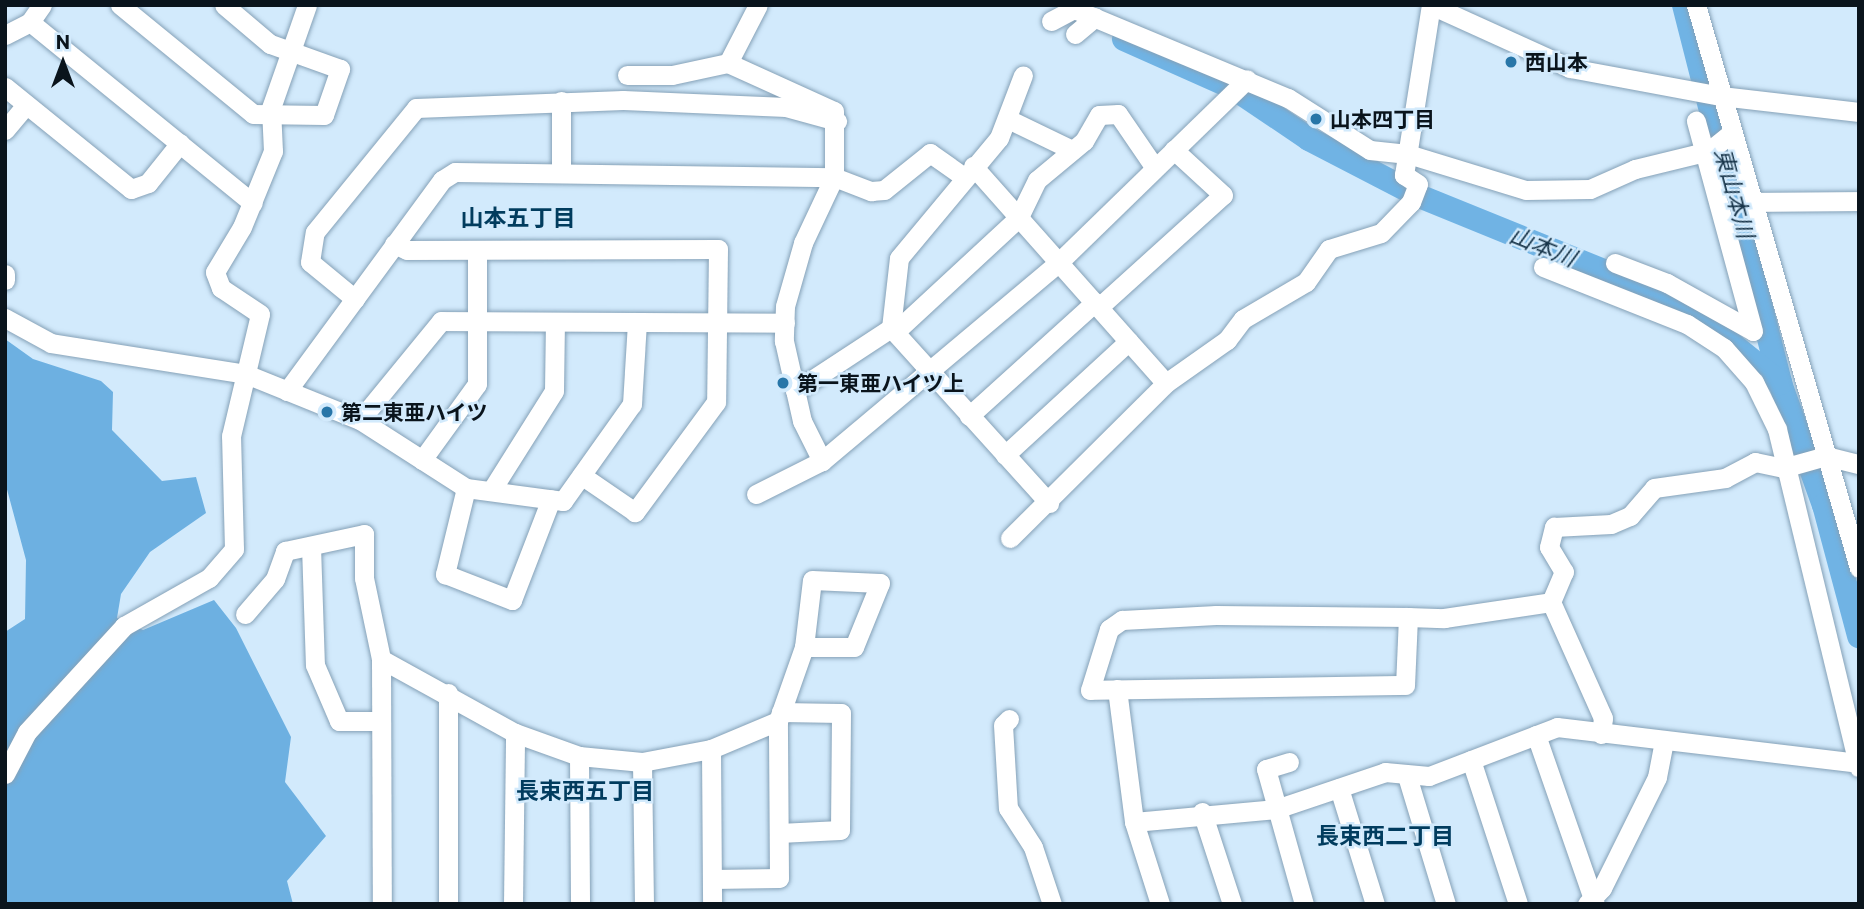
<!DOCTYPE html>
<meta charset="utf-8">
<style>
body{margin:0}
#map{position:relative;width:1864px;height:909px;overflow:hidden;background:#d2eafc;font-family:Commissioner,"Noto Sans JP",sans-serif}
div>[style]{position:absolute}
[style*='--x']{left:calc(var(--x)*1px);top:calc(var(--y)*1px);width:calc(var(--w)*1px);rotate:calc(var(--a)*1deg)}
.forest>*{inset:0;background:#6db0e1}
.river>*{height:24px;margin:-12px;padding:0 12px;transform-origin:12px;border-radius:12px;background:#70b3e4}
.roads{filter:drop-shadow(0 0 2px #85a1b7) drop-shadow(0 0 2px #85a1b7)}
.minor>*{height:19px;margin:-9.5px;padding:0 9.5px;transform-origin:9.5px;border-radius:9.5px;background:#fff}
.dots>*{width:19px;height:19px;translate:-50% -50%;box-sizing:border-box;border:4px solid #d2eafc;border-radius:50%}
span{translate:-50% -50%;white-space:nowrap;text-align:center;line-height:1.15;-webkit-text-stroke:5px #d2eafc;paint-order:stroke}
.poi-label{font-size:21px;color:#0a141c;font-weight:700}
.left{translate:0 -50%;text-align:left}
.water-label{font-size:23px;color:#173449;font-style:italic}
.neighbourhood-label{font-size:23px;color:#013c5e;font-weight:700}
.frame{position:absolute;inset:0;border:7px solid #0a141c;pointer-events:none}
.north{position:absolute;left:28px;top:28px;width:70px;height:70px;-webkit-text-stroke:5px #d2eafc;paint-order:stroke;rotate:0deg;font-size:19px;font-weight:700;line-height:28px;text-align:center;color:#0a141c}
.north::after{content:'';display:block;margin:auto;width:24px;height:32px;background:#0a141c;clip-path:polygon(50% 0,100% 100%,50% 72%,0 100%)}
</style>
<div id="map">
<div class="forest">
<div style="clip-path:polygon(5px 339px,33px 359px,101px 381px,113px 392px,112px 430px,162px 481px,196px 477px,206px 513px,150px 552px,121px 594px,117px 618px,143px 630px,214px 600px,236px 628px,291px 737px,285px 782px,326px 836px,287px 881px,293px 904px,5px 904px,5px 632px,25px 619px,26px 560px,5px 482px)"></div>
</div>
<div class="river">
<div style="--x:1684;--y:5;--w:390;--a:75.7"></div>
<div style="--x:1780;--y:383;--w:130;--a:70.2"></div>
<div style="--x:1824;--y:505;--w:136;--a:75"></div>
<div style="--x:1124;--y:39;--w:118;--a:24"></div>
<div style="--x:1232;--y:87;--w:93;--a:34"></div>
<div style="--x:1309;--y:139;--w:124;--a:27.4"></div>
<div style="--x:1419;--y:196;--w:282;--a:22.1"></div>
<div style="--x:1680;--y:302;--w:129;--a:39"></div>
</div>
<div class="roads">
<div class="minor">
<div style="--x:120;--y:5;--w:172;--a:39.3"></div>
<div style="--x:253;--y:114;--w:71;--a:0.8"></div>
<div style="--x:324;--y:115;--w:49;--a:-70.8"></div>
<div style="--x:340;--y:69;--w:74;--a:-160.3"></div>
<div style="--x:270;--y:44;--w:60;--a:-139.7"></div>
<div style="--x:1431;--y:5;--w:153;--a:24.4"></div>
<div style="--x:1570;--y:68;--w:154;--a:10.5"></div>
<div style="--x:1721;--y:96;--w:139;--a:6.6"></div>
<div style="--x:1696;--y:5;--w:586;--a:73.85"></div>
<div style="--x:1051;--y:21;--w:26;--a:-28"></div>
<div style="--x:1074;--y:9;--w:232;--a:22.6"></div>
<div style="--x:1288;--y:98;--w:97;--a:32.4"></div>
<div style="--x:1370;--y:150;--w:38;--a:6"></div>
<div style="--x:1408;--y:154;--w:123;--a:17"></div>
<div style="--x:1526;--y:190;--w:64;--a:-0.9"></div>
<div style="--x:1590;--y:189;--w:49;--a:-24"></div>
<div style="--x:1635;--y:169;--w:76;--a:-13.7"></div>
<div style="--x:1709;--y:151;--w:28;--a:-39"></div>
<div style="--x:30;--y:22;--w:21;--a:-55"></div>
<div style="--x:1075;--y:34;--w:26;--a:-40"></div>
<div style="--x:5;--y:35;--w:28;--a:-27"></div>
<div style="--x:30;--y:22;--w:287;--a:39.1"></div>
<div style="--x:728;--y:63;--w:65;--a:-62.7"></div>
<div style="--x:627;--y:75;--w:45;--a:0"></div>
<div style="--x:672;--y:75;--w:57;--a:-12.1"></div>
<div style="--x:728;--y:63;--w:116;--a:24.4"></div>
<div style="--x:834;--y:111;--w:66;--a:90"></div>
<div style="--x:834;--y:177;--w:73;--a:115.2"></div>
<div style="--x:803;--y:243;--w:66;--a:105.9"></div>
<div style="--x:785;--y:306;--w:35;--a:92"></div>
<div style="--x:784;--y:341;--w:82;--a:77.3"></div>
<div style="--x:802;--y:421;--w:45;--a:63.4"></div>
<div style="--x:5;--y:87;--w:162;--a:39"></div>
<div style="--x:131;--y:189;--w:18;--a:-19"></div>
<div style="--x:148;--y:183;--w:51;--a:-51.3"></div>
<div style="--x:561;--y:101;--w:70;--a:90"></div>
<div style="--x:1010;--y:120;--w:69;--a:25.8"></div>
<div style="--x:5;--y:130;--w:33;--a:-50"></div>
<div style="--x:973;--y:166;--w:290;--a:48.4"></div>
<div style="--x:1750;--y:202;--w:109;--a:-0.5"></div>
<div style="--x:394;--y:244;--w:14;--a:25"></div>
<div style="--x:407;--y:250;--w:311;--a:-0.2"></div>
<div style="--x:718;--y:249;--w:153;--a:90.7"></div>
<div style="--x:716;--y:402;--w:137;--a:126.4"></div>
<div style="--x:635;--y:512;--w:65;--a:-145.6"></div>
<div style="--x:1615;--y:263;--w:56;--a:21"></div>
<div style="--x:1667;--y:283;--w:98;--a:29.2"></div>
<div style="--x:1753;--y:331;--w:218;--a:-105.2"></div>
<div style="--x:1543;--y:267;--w:155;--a:21.6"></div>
<div style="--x:1687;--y:324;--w:44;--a:33"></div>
<div style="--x:1724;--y:348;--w:45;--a:48.6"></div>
<div style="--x:1754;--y:382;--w:52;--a:63.9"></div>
<div style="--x:1777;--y:429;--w:348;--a:76.4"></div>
<div style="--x:5;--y:274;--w:6;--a:90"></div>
<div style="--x:355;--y:299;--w:58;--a:-140.6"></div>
<div style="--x:310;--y:262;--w:30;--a:-81"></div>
<div style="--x:315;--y:232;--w:160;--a:-50.8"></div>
<div style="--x:416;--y:108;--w:207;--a:-2.2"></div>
<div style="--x:623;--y:100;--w:163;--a:2.5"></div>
<div style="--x:786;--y:107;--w:53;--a:15.4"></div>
<div style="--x:1099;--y:307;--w:167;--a:-42.1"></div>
<div style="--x:1223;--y:195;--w:67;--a:-137.4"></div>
<div style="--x:5;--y:318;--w:52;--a:28.5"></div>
<div style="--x:51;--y:343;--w:197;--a:9"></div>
<div style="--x:246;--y:374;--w:123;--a:22"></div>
<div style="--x:360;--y:420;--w:126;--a:32.7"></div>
<div style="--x:466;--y:488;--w:98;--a:7.6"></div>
<div style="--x:563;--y:501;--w:119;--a:-54.6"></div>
<div style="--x:632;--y:404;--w:82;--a:-86.5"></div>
<div style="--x:891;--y:328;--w:236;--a:47.9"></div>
<div style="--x:895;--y:332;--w:169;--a:-42.8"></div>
<div style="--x:1019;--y:217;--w:41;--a:-64.1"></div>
<div style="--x:1037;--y:180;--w:61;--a:-39.7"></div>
<div style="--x:1084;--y:141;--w:30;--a:-60"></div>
<div style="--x:1099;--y:115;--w:19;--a:-3"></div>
<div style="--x:1118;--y:114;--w:65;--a:55.6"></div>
<div style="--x:287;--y:391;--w:262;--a:-53.7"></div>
<div style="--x:442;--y:180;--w:15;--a:-32"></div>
<div style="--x:455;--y:172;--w:379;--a:0.8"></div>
<div style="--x:834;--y:177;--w:40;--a:21"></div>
<div style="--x:871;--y:191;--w:13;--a:-4"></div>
<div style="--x:884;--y:190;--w:59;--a:-38.8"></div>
<div style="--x:930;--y:153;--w:42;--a:35.2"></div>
<div style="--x:795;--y:391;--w:115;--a:-33.3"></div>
<div style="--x:891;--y:328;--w:70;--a:-83.5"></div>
<div style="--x:899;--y:258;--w:156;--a:-50.2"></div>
<div style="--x:999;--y:138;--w:67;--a:-69.1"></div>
<div style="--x:969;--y:416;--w:170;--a:-42.1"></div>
<div style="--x:360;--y:420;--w:128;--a:-50.7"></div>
<div style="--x:441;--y:321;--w:344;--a:0.3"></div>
<div style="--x:1005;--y:455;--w:168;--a:-42.6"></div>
<div style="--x:422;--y:460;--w:94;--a:-54.1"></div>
<div style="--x:477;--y:384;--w:134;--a:-90"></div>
<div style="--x:466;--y:488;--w:89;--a:103.7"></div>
<div style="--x:445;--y:574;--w:72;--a:21.2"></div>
<div style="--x:512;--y:600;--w:108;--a:-68.9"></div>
<div style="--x:491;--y:491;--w:118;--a:-57.8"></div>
<div style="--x:554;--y:391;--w:69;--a:-89.2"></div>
<div style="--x:756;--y:494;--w:74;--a:-26.6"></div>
<div style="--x:822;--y:461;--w:309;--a:-40"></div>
<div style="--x:1059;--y:262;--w:262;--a:-44.2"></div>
<div style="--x:1010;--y:538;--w:220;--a:-44.8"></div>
<div style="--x:1166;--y:383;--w:75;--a:-35.2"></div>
<div style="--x:1227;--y:340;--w:26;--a:-53"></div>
<div style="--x:1243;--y:319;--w:73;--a:-30.4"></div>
<div style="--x:1306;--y:282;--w:40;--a:-55.1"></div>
<div style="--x:1329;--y:249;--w:54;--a:-17.1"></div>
<div style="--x:1381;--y:233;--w:43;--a:-45.9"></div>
<div style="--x:1411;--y:202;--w:19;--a:-69"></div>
<div style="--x:1418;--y:184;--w:17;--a:-147"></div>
<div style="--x:1404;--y:175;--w:172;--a:-81"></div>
<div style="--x:311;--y:546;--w:119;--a:88.1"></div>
<div style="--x:315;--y:665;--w:61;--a:66.8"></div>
<div style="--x:339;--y:721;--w:42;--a:0"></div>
<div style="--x:245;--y:614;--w:46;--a:-49.4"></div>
<div style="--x:275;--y:579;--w:30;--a:-70"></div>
<div style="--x:285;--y:551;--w:81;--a:-12.1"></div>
<div style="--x:364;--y:534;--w:44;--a:90"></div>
<div style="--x:364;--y:578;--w:83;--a:78.1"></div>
<div style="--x:381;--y:659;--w:245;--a:89.8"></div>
<div style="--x:1408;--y:617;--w:68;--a:92.5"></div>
<div style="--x:1405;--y:685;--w:315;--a:179.1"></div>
<div style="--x:1090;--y:690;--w:64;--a:-72.7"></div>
<div style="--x:1109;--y:629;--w:16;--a:-35"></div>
<div style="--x:1122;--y:620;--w:94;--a:-3"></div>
<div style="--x:1216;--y:615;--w:192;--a:0.6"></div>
<div style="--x:1408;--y:617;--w:36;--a:2"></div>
<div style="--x:1444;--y:618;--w:108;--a:-8.5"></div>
<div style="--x:381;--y:659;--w:153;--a:28.9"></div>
<div style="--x:515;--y:733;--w:68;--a:19.8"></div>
<div style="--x:579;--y:756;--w:63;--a:5.4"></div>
<div style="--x:642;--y:762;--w:70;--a:-10.7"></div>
<div style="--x:711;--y:749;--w:73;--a:-22.7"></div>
<div style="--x:778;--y:721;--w:78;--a:-70.6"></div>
<div style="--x:804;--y:647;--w:67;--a:-83.2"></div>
<div style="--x:812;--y:580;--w:68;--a:2.5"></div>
<div style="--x:880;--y:583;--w:69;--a:112.1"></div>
<div style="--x:854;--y:647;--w:50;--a:180"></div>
<div style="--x:1117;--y:689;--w:134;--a:82.7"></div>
<div style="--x:1134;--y:822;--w:86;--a:72.4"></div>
<div style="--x:448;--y:693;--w:211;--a:90"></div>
<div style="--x:1009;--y:719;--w:8;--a:135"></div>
<div style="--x:1003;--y:725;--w:83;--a:86.6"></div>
<div style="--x:1008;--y:808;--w:46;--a:57.3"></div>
<div style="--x:1033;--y:847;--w:60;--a:71.6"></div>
<div style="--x:1601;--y:734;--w:16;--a:-83"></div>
<div style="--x:1603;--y:718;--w:127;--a:-114.1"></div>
<div style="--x:1551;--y:602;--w:33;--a:-67"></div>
<div style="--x:1564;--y:572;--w:29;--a:-121"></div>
<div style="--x:1549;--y:547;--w:21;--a:-76"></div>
<div style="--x:1554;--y:527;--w:57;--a:-3"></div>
<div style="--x:1611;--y:524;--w:21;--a:-23"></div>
<div style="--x:1630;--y:516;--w:37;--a:-49"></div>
<div style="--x:1654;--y:488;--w:72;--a:-8"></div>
<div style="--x:1725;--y:478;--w:34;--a:-28"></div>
<div style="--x:1755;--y:462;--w:29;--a:12"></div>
<div style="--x:1783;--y:468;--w:45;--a:-15.6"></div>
<div style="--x:1826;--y:456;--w:34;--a:14"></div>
<div style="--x:1536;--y:735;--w:179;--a:70.8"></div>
<div style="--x:711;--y:749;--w:155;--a:89.6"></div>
<div style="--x:579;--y:756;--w:148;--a:89.6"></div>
<div style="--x:1471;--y:760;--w:151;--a:71.9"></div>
<div style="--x:642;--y:762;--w:142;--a:89.2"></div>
<div style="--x:1289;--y:762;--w:24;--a:163"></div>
<div style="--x:1266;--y:769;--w:140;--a:74.3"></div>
<div style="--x:5;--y:774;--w:47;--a:-62.4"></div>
<div style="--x:27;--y:732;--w:144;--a:-47.5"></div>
<div style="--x:124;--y:626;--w:98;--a:-29.5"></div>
<div style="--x:209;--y:578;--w:38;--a:-49"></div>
<div style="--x:234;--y:549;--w:113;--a:-91.5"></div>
<div style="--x:231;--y:436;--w:125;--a:-76.6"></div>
<div style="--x:260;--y:314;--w:47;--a:-146.3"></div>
<div style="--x:221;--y:288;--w:17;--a:-111"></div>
<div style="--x:215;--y:272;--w:52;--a:-59"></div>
<div style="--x:242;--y:227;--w:82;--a:-67.8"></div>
<div style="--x:273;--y:151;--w:43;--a:-92.7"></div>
<div style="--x:271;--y:108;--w:109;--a:-70.7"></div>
<div style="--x:1407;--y:776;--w:134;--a:73.1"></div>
<div style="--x:1339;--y:788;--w:121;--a:72.8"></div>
<div style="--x:1202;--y:812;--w:97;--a:71.9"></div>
<div style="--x:1134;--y:822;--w:143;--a:-5.2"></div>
<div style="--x:1276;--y:809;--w:115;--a:-18.7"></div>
<div style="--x:1385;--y:772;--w:44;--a:5.2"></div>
<div style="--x:1429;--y:776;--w:137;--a:-20.9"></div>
<div style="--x:1557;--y:727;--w:303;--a:6.8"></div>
<div style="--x:779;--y:833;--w:61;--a:-2.8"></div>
<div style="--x:840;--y:830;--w:117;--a:-89.5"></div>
<div style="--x:841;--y:713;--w:60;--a:-179"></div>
<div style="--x:712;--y:879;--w:67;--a:-0.9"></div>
<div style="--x:779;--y:878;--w:157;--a:-90.4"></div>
<div style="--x:513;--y:904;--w:171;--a:-89.3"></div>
<div style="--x:1587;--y:904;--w:22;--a:-47"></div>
<div style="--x:1602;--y:888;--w:124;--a:-63.6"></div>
<div style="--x:1657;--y:777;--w:36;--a:-79"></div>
</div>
</div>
<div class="dots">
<div style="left:1511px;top:62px;background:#2876a8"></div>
<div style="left:1316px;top:119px;background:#2876a8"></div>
<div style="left:783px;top:383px;background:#2876a8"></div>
<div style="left:327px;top:412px;background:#2876a8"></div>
</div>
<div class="poi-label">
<span class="left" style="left:1525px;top:62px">西山本</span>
<span class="left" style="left:1330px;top:119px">山本四丁目</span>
<span class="left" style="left:797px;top:383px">第一東亜ハイツ上</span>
<span class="left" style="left:341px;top:412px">第二東亜ハイツ</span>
</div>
<div class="water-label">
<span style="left:1735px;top:193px;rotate:75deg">東山本川</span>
<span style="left:1543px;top:246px;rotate:22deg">山本川</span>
</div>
<div class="neighbourhood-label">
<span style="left:518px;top:217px">山本五丁目</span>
<span style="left:585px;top:790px">長束西五丁目</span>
<span style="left:1385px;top:835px">長束西二丁目</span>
</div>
<div class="frame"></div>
<div class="north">N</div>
</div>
